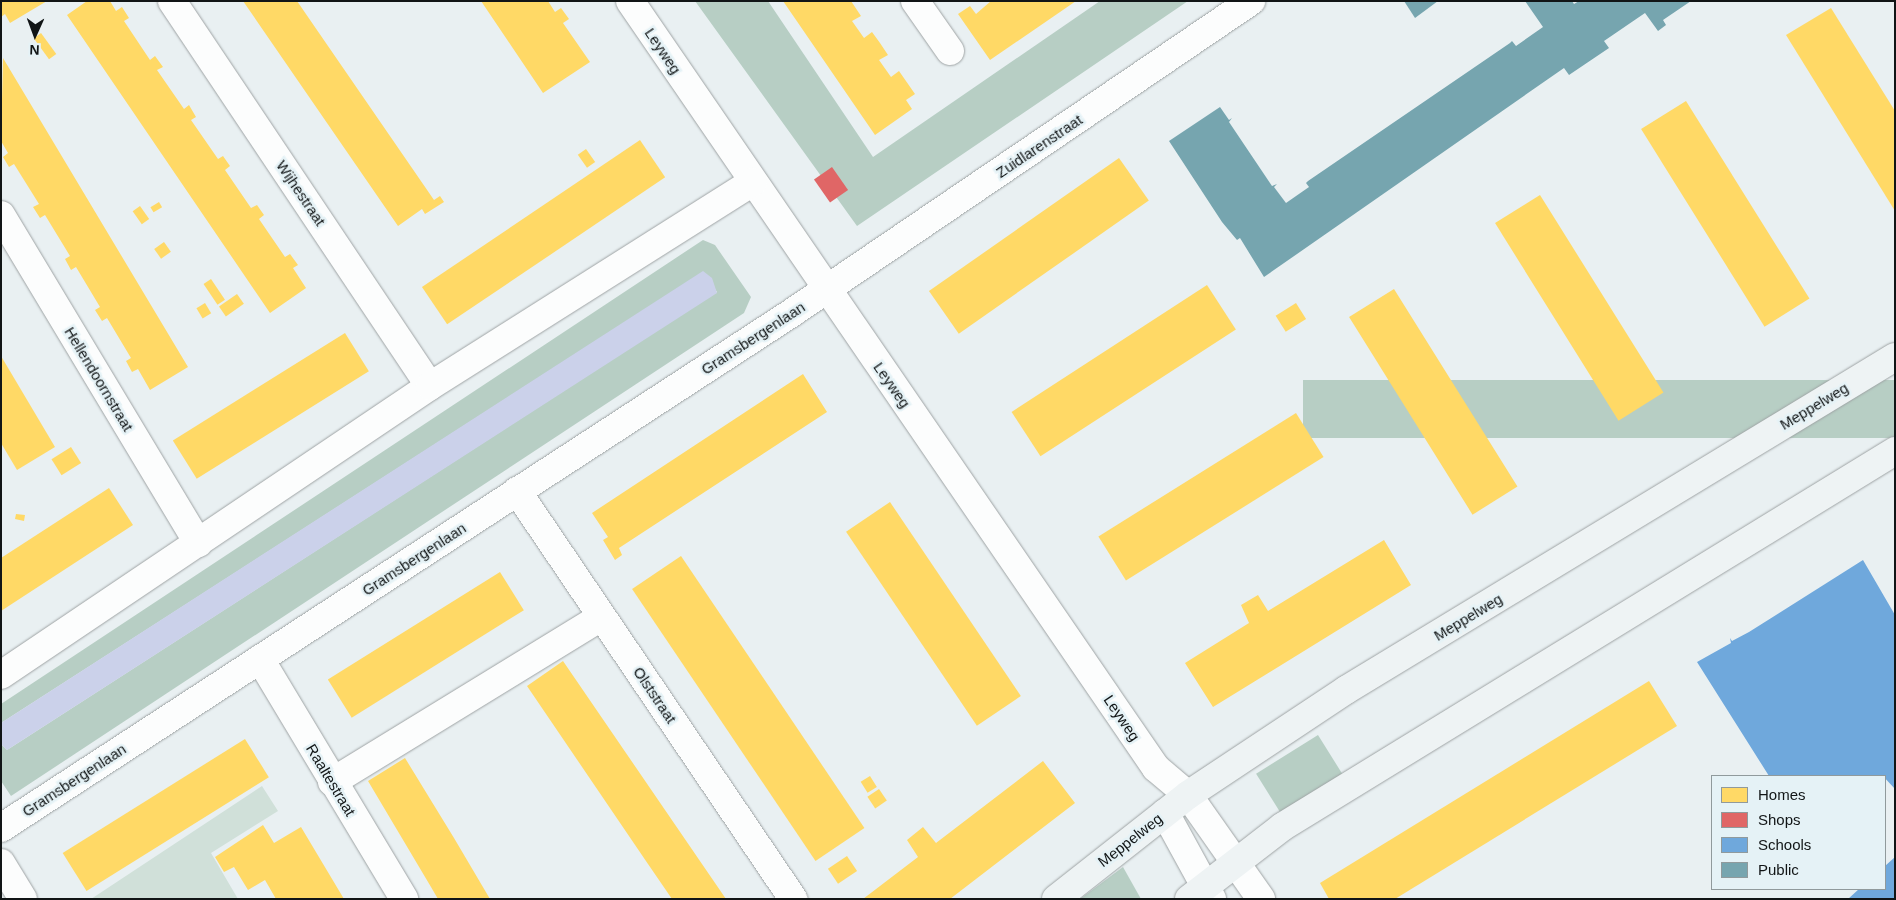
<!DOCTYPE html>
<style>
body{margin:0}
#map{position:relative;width:1896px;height:900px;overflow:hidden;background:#e9f0f2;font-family:Arial,sans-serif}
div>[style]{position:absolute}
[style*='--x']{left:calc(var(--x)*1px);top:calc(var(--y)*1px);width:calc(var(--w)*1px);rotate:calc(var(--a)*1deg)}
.green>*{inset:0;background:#d0e0d9}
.forest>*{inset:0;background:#b7cec4;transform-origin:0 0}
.water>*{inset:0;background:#cbd1ea}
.homes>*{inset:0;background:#ffd966;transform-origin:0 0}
.shops>*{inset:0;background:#e06666;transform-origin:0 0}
.schools>*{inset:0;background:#6fa8dc}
.public>*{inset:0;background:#76a5af}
.roads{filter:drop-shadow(0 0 1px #9ea3a4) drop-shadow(0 0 1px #9ea3a4)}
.pedestrian>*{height:28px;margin:-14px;padding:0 14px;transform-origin:14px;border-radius:14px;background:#fcfdfd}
.minor>*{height:28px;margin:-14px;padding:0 14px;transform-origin:14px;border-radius:14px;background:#fcfdfd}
.tertiary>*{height:28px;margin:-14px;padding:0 14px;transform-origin:14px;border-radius:14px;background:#fcfdfd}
.secondary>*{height:28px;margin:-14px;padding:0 14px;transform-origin:14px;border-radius:14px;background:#eef3f4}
span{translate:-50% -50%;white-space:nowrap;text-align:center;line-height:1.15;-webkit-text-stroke:5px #e5f2f6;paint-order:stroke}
.street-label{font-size:15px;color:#111516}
.frame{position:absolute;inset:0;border:2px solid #111516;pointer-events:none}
.legend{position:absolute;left:1711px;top:775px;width:175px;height:115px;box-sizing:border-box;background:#e5f2f6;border:1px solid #909a9c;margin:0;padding:6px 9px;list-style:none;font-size:15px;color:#111516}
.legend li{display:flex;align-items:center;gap:10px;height:25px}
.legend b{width:25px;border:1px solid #909a9c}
.north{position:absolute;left:10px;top:10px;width:50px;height:50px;-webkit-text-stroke:4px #e5f2f6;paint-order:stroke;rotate:182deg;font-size:14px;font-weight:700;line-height:20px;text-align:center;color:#111516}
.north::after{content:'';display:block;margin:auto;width:18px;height:22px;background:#111516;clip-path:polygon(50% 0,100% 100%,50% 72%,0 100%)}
</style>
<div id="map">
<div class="green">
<div style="clip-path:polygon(262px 786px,278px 811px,211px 853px,238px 899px,91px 899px)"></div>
</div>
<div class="forest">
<div style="clip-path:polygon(695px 1px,768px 1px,873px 157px,1100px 1px,1188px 1px,857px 226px)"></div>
<div style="clip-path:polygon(703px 240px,715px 245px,751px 297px,744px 313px,11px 796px,1px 781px,1px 744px,7px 750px,717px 292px,703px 272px,1px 723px,1px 704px)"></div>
<div style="left:1895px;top:380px;width:58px;height:592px;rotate:90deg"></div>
<div style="left:1318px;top:735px;width:51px;height:73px;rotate:58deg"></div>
<div style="clip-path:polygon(1123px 867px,1141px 899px,1080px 899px)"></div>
</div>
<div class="water">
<div style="clip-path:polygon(703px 271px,712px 278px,717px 293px,7px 750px,1px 744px,1px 723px)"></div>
</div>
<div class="homes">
<div style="clip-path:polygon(1px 1px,47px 1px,10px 23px,5px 14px,1px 17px)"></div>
<div style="clip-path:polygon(87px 1px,110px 1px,116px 11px,122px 7px,129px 18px,124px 21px,150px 60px,155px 56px,163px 67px,157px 70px,184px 109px,189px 105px,196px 117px,191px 120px,218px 159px,223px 156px,230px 166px,225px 170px,251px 208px,257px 205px,264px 215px,259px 219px,285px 257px,290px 254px,298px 265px,293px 268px,306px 288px,270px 313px,67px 15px)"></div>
<div style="clip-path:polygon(243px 1px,297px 1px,434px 200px,440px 196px,444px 202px,425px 214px,422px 209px,398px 226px)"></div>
<div style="clip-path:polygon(481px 1px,548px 1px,555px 12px,561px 8px,569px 19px,563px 23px,590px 62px,543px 93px)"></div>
<div style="clip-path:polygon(783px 1px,851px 1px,861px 16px,852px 21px,864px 38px,872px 32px,880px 43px,888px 55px,879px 60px,891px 77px,899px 71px,915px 94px,906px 100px,912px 109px,875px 135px)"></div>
<div style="clip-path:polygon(991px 1px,1076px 1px,990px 60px,958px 14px,970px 6px,976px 14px)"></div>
<div style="clip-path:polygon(1831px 8px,1895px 111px,1895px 211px,1786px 35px)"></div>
<div style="left:41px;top:33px;width:26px;height:9px;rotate:54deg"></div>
<div style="clip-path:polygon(3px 58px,188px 367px,150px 390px,138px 369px,132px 372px,126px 361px,131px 358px,107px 318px,102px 321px,95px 310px,100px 307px,76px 267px,71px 270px,65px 259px,70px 256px,45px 215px,40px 218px,33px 207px,39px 204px,14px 164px,9px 167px,3px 157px,8px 153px,1px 141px)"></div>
<div style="left:1686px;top:101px;width:233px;height:53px;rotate:58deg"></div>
<div style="left:640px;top:140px;width:45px;height:263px;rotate:56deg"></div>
<div style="left:586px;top:149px;width:16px;height:10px;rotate:55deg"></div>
<div style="left:1119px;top:158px;width:52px;height:232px;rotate:55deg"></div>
<div style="left:1540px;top:195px;width:233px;height:53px;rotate:58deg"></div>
<div style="left:159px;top:202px;width:6px;height:10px;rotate:59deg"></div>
<div style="left:140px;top:206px;width:16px;height:9px;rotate:55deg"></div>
<div style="left:164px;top:242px;width:12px;height:12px;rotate:55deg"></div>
<div style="left:211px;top:279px;width:25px;height:9px;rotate:56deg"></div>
<div style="left:1207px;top:285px;width:53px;height:233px;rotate:57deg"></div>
<div style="left:1394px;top:289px;width:233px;height:53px;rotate:58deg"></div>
<div style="left:237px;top:294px;width:12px;height:22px;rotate:55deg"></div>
<div style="left:205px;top:303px;width:12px;height:10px;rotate:59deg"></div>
<div style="left:1296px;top:303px;width:19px;height:24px;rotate:58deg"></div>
<div style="left:345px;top:333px;width:45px;height:203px;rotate:58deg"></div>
<div style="clip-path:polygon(1px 356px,55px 447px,17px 470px,1px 443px)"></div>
<div style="clip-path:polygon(803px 374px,827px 412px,619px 548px,622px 555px,615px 560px,603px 540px,608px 537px,592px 513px)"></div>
<div style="left:1296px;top:413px;width:52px;height:233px;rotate:58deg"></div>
<div style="left:71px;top:447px;width:19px;height:23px;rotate:58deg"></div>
<div style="clip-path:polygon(109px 488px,133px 525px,1px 611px,1px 558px)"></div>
<div style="left:890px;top:502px;width:234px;height:53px;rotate:56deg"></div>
<div style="clip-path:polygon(16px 514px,25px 515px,24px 521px,15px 519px)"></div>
<div style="clip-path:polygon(1384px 540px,1411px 585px,1213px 707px,1185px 663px,1249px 623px,1241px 605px,1258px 595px,1268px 611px)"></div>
<div style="left:681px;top:556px;width:328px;height:59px;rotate:56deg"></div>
<div style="left:500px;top:572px;width:45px;height:203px;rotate:58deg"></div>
<div style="clip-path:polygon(563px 661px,702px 864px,726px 899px,672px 899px,648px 864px,527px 686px)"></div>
<div style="clip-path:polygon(1649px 681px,1677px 726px,1395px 899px,1329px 899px,1320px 883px)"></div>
<div style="left:245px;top:739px;width:45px;height:215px;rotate:58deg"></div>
<div style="clip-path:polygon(405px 758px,454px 838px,490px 899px,438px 899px,431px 887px,368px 781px)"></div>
<div style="clip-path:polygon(1043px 761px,1075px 803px,950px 899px,863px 899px,918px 857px,907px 840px,923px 827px,936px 843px)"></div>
<div style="left:870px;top:776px;width:13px;height:11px;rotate:58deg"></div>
<div style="left:879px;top:789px;width:14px;height:14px;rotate:56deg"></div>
<div style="clip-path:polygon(263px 825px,274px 843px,301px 827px,344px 899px,276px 899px,265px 880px,248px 890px,234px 867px,224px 872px,215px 857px)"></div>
<div style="left:847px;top:856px;width:18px;height:23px;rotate:56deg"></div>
</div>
<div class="shops">
<div style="left:832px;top:167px;width:28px;height:22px;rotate:55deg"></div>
</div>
<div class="schools">
<div style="clip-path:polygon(1863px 560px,1895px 615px,1895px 789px,1882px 775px,1769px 776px,1697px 662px,1731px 643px,1730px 638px,1732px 641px,1749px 632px)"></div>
<div style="clip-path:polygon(1895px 857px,1895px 899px,1848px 899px,1859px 889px,1885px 889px,1885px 866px)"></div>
</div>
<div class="public">
<div style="clip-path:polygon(1404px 1px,1438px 1px,1415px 18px)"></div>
<div style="clip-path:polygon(1525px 1px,1572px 1px,1574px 4px,1579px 1px,1691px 1px,1663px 20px,1666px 25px,1658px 31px,1645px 13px,1604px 41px,1609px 48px,1569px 75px,1564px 68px,1264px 277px,1240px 238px,1237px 240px,1222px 222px,1169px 141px,1220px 107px,1229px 120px,1232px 118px,1229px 122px,1272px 186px,1277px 184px,1274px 187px,1286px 203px,1309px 187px,1306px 183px,1308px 181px,1510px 43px,1512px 41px,1516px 46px,1543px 27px)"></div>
</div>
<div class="roads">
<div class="pedestrian">
<div style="--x:332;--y:782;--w:316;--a:-31.5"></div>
</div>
<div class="minor">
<div style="--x:172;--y:1;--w:463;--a:56.2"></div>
<div style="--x:630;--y:1;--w:930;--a:55.56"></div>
<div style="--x:1156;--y:768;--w:42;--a:40.2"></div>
<div style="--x:915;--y:1;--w:61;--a:55"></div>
<div style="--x:1;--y:215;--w:383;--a:59"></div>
<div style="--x:517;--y:491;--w:493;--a:55.9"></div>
<div style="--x:260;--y:659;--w:280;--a:59"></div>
<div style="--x:1;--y:675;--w:517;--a:-33.97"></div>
<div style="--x:430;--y:386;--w:382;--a:-32.3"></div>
<div style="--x:1;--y:828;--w:945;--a:-33.08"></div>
<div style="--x:793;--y:312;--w:554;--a:-34.18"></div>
<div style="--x:1;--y:863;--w:42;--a:58.6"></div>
</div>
<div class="tertiary">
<div style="--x:1188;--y:795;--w:127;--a:54.9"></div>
<div style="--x:1165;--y:813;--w:98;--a:61.3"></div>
</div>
<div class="secondary">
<div style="--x:1056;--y:899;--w:168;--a:-38.2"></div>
<div style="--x:1188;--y:795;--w:190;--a:-33.6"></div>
<div style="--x:1346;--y:690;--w:642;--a:-31.24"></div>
<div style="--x:1189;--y:899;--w:118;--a:-37.7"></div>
<div style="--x:1282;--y:827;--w:719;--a:-31.52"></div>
</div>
</div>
<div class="street-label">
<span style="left:663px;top:51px;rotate:56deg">Leyweg</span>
<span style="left:1039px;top:146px;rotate:-34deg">Zuidlarenstraat</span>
<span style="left:301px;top:193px;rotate:56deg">Wijhestraat</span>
<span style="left:753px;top:338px;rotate:-33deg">Gramsbergenlaan</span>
<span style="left:99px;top:379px;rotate:59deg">Hellendoornstraat</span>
<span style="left:892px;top:385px;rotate:55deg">Leyweg</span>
<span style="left:1814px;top:406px;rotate:-31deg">Meppelweg</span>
<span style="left:414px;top:559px;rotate:-33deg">Gramsbergenlaan</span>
<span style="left:1468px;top:617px;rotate:-31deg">Meppelweg</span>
<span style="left:655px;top:695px;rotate:56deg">Olststraat</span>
<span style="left:1122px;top:718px;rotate:56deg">Leyweg</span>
<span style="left:74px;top:780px;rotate:-33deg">Gramsbergenlaan</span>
<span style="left:331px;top:780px;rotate:59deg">Raaltestraat</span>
<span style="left:1130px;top:840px;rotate:-38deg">Meppelweg</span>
</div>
<div class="frame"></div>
<ul class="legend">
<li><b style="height:14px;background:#ffd966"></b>Homes</li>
<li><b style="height:14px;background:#e06666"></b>Shops</li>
<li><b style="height:14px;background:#6fa8dc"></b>Schools</li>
<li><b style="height:14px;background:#76a5af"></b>Public</li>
</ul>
<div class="north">N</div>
</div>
